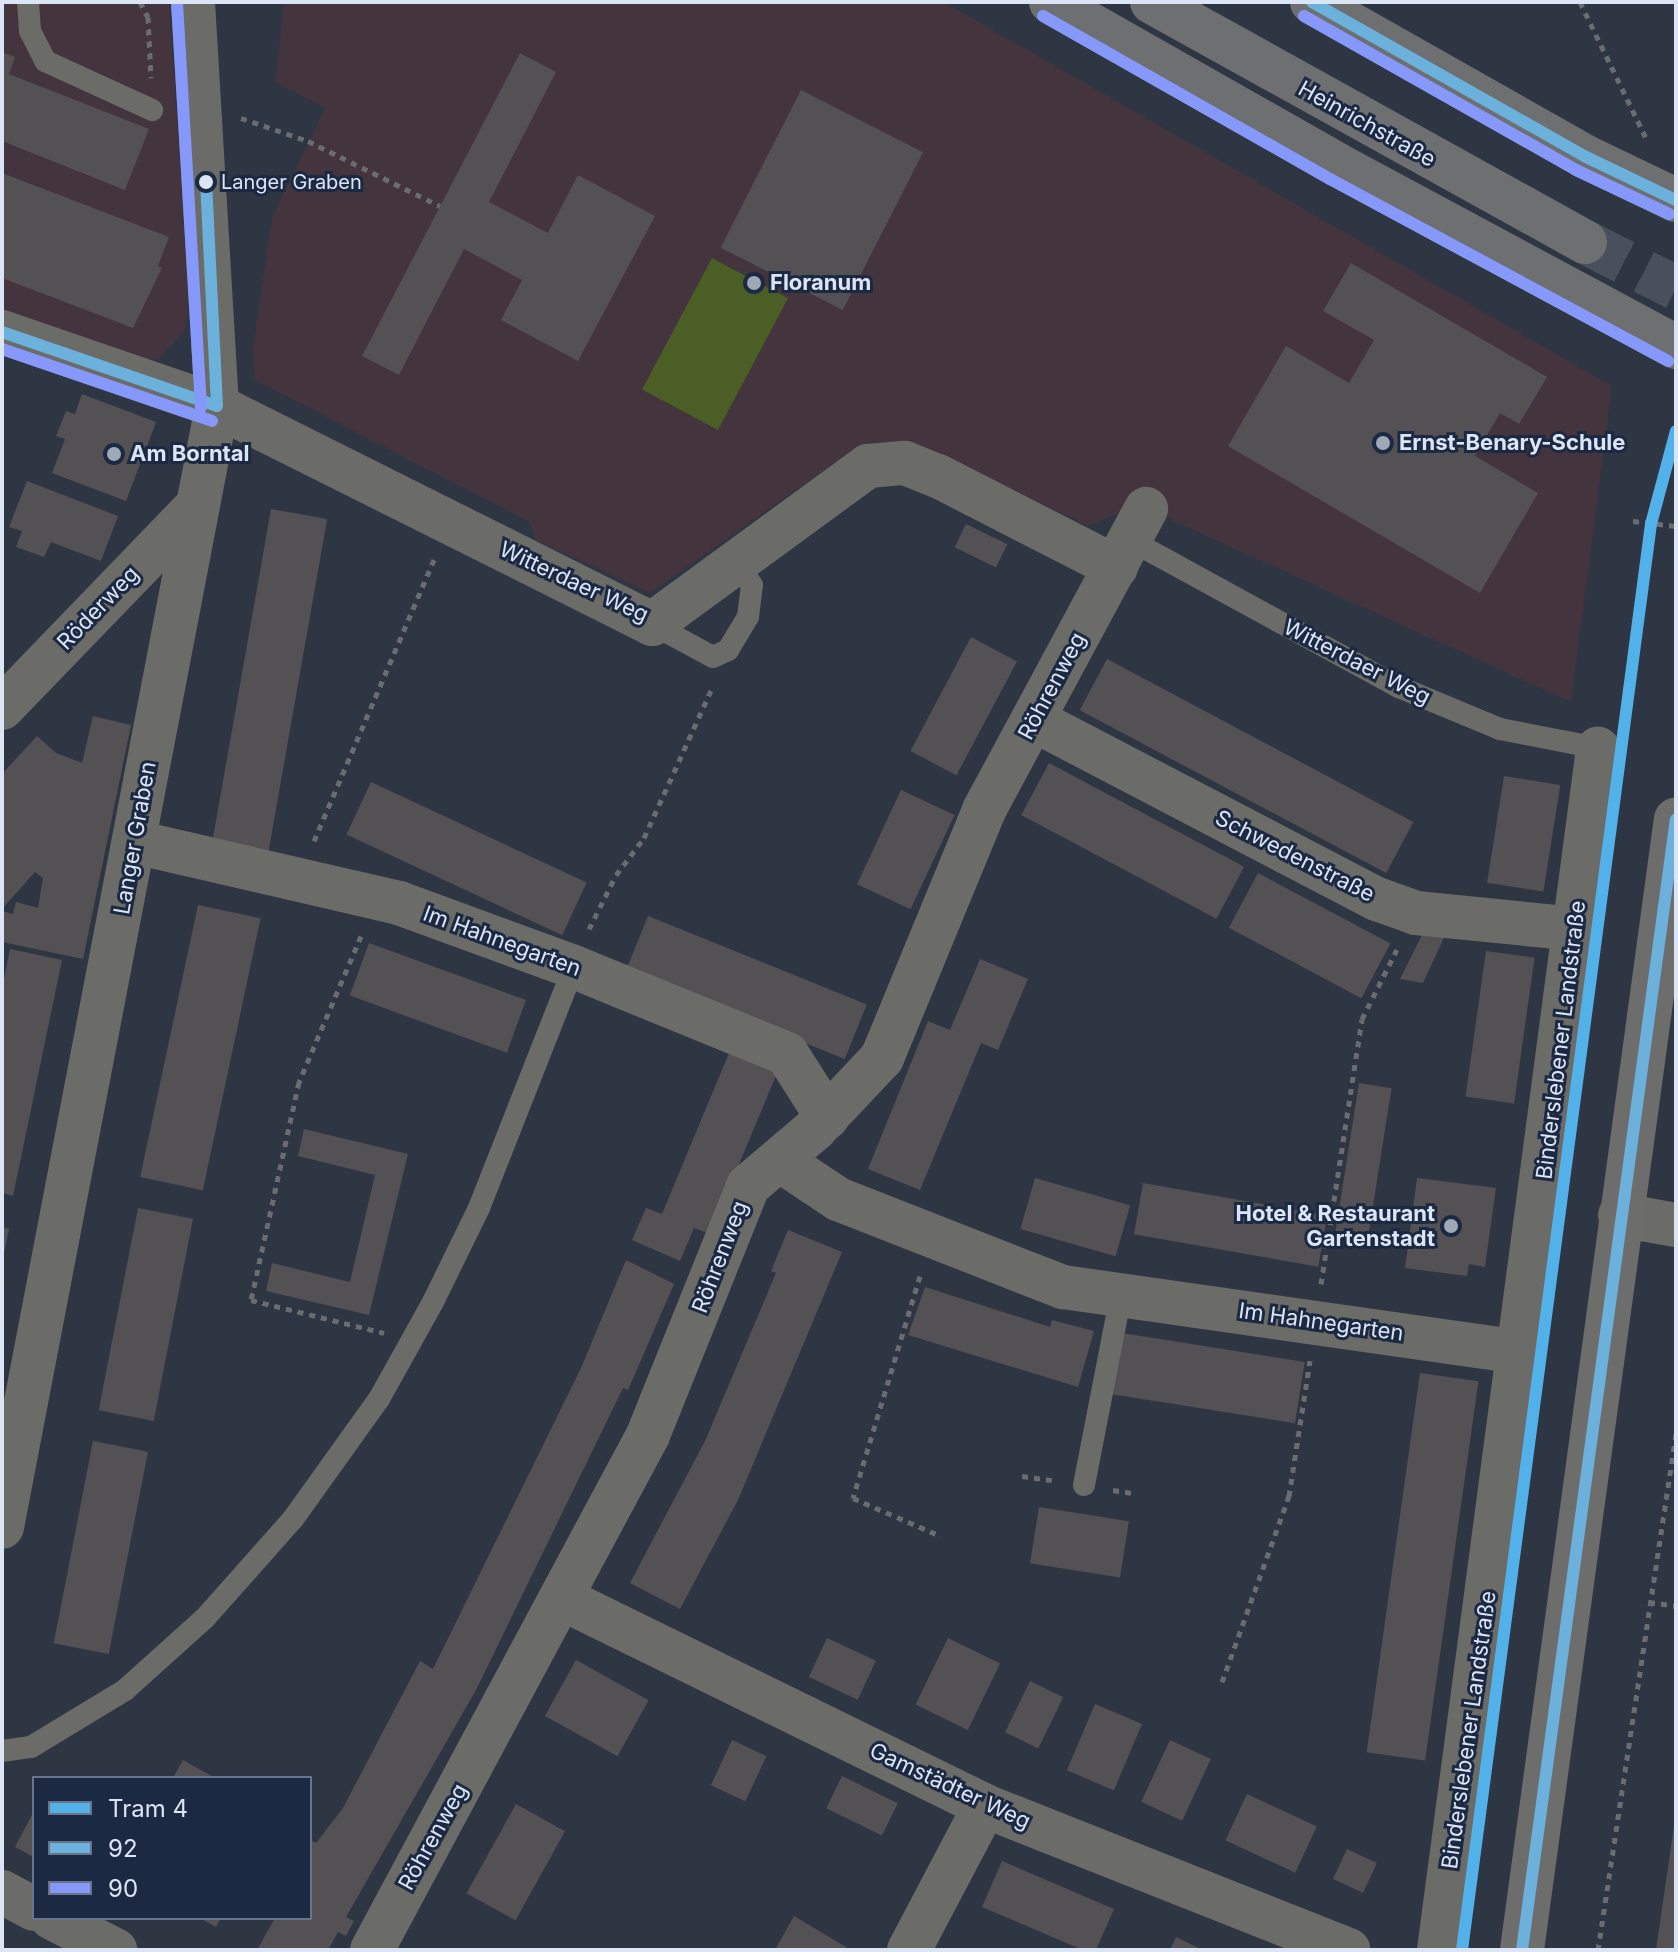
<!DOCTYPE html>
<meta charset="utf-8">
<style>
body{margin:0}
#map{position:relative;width:1678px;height:1952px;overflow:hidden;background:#2e3643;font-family:Inter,sans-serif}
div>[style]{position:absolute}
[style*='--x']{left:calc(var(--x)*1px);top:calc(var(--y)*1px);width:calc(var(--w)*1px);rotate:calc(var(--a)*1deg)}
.education>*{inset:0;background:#44343d}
.green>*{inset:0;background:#4b5e26;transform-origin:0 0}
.building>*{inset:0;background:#545155;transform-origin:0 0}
.secondary-tunnel>*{height:44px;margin-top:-22px;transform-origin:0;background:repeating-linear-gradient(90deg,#48505e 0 44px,transparent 0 66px)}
.path>*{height:5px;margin-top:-2.5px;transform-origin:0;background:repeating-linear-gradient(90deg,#6a6c6f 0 6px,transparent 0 12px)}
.service>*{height:22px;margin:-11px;padding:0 11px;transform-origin:11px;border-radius:11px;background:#6b6b68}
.minor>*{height:44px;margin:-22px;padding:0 22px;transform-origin:22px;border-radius:22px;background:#6b6b68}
.secondary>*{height:44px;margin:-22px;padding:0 22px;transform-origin:22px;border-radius:22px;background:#6d6d6c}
.trunk>*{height:44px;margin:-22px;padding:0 22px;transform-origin:22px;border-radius:22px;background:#6d6f70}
.bus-1>*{height:12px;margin:-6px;padding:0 6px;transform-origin:6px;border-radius:6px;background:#6cb0dc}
.bus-2>*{height:12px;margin:-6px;padding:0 6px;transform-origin:6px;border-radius:6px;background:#8698f9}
.tram-1>*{height:12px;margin:-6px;padding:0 6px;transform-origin:6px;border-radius:6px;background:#53b1ea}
.dots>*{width:22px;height:22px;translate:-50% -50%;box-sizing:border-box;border:4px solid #1c2942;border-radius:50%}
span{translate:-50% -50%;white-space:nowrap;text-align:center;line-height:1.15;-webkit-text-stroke:6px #1c2942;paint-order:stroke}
.bus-label{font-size:20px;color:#dce5f6}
.left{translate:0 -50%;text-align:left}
.street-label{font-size:22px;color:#dce5f6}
.poi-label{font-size:22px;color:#dce5f6;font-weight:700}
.right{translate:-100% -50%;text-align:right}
.frame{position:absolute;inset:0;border:4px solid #dce5f6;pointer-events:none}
.legend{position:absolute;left:32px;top:1776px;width:280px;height:144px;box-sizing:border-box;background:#1c2942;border:2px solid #69748a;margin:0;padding:10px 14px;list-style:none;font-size:24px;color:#dce5f6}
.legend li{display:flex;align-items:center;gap:16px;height:40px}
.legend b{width:40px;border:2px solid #69748a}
</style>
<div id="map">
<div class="education">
<div style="clip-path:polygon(2px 2px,169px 2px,189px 300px,185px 330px,159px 359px,128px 360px,2px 313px)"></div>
<div style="clip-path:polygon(284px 2px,944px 2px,1612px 386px,1571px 702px,1130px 501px,1117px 514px,1088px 526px,928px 449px,898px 441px,861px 444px,650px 593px,536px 540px,530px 522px,255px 380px,253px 348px,272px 218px,325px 108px,275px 82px)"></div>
</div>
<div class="green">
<div style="left:712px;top:258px;width:86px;height:149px;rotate:28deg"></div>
</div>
<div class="building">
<div style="clip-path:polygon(2px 52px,15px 57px,9px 74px,149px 129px,125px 190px,2px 141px)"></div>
<div style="clip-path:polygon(520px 53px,556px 72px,489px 202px,548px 233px,578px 175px,655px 216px,578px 361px,501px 320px,522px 280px,464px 249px,399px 375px,362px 356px)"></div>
<div style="left:801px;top:90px;width:137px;height:177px;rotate:27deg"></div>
<div style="clip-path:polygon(2px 173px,169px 237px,158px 266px,162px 268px,133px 328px,2px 278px)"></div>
<div style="clip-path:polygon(1351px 263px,1547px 377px,1519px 424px,1500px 413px,1475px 456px,1538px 493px,1480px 593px,1228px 446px,1286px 346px,1349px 383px,1374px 340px,1323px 311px)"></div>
<div style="clip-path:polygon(82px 394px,156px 422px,126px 501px,52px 473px,65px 439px,56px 436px,66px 411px,75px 414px)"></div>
<div style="clip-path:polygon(27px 481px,118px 516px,101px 561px,51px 542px,44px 557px,16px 547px,22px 531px,9px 527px)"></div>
<div style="left:271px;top:509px;width:57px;height:338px;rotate:10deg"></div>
<div style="left:966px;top:524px;width:46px;height:26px;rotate:26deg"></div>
<div style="left:971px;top:637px;width:52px;height:129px;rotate:28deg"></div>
<div style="left:1107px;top:659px;width:347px;height:58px;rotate:28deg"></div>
<div style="clip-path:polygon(93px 716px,131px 725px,83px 959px,2px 942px,2px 911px,13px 914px,16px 902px,38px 908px,43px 878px,35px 872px,2px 909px,2px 774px,37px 736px,56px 753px,82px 763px)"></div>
<div style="left:1049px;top:763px;width:221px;height:59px;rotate:28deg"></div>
<div style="left:1504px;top:776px;width:57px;height:108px;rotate:9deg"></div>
<div style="left:371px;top:782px;width:238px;height:58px;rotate:25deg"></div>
<div style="left:901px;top:790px;width:59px;height:104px;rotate:25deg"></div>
<div style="left:1258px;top:873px;width:150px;height:62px;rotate:28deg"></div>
<div style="left:198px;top:905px;width:64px;height:278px;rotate:12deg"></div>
<div style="left:648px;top:916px;width:236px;height:59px;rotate:22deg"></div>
<div style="clip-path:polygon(1426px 927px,1447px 931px,1423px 983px,1400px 979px)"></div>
<div style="left:369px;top:943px;width:167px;height:56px;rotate:20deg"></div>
<div style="clip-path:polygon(10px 949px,62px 960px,13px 1196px,2px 1193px,2px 989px)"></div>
<div style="left:1486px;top:951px;width:49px;height:147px;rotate:8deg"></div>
<div style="clip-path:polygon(980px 959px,1028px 979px,998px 1050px,981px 1043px,920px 1190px,868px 1169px,928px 1021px,950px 1030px)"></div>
<div style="clip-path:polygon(729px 1053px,777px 1073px,710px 1234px,694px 1228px,680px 1261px,632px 1240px,646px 1208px,662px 1214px)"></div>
<div style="left:1359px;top:1083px;width:33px;height:151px;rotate:9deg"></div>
<div style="clip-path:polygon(304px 1129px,408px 1154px,369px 1315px,266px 1291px,272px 1263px,350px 1282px,375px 1175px,298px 1156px)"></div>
<div style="left:1035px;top:1178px;width:99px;height:53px;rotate:16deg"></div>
<div style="clip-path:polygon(1417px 1178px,1496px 1188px,1485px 1267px,1469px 1264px,1467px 1276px,1405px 1268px)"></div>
<div style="left:1143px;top:1183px;width:187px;height:52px;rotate:10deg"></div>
<div style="left:138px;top:1208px;width:56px;height:206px;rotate:11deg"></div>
<div style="clip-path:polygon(2px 1227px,9px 1229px,3px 1258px,2px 1258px)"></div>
<div style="clip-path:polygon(788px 1230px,842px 1252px,738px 1500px,680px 1609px,630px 1583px,705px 1441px,776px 1273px,771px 1271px)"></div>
<div style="clip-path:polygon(626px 1260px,674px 1284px,628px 1390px,623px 1388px,476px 1690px,346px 1917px,354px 1921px,346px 1936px,338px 1932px,328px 1950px,257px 1950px,275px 1918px,310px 1918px,310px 1840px,316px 1843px,343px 1808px,420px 1661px,433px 1669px,581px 1368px)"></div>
<div style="clip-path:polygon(925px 1287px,1050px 1327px,1052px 1320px,1094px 1331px,1078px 1387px,908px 1335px)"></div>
<div style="left:1122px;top:1333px;width:185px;height:62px;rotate:9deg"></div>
<div style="left:1420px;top:1373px;width:59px;height:383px;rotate:8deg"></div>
<div style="left:93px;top:1441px;width:56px;height:206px;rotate:11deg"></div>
<div style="left:1039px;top:1507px;width:91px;height:57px;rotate:9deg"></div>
<div style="left:827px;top:1638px;width:54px;height:43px;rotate:25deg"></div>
<div style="left:948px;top:1638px;width:58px;height:74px;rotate:26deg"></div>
<div style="left:576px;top:1660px;width:83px;height:64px;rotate:29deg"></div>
<div style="left:1030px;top:1681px;width:37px;height:57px;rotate:26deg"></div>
<div style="left:1095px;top:1704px;width:51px;height:72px;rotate:23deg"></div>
<div style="left:732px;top:1740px;width:38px;height:50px;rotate:25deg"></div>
<div style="left:1170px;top:1740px;width:45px;height:68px;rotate:25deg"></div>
<div style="clip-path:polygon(183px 1760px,215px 1778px,173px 1778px)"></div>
<div style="left:842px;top:1776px;width:62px;height:36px;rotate:26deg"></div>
<div style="left:1247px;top:1794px;width:77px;height:51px;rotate:25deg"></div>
<div style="left:516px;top:1804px;width:56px;height:102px;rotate:29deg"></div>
<div style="clip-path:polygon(34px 1811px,34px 1857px,15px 1847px)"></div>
<div style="clip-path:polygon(1676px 1826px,1676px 1950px,1656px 1950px,1674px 1826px)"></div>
<div style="left:1347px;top:1849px;width:33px;height:33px;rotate:25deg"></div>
<div style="clip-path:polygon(1002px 1861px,1114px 1909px,1096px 1950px,1083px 1950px,982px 1907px)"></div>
<div style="clip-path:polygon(794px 1916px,851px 1950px,775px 1950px)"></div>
<div style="clip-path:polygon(200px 1918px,221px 1918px,216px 1927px)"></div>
<div style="clip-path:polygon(1176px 1937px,1203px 1950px,1170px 1950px)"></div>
</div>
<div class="secondary-tunnel">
<div style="--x:1585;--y:242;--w:102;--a:26.8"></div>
</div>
<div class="path">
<div style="--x:140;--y:2;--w:17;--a:62"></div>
<div style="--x:148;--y:17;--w:61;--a:87.2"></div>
<div style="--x:1580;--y:2;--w:151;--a:64.1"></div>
<div style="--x:241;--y:118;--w:71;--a:18.9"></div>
<div style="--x:308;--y:141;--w:147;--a:26.2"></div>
<div style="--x:1633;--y:521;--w:43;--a:6.6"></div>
<div style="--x:314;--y:841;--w:306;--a:-66.9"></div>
<div style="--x:589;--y:929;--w:60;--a:-63.4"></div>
<div style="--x:616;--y:875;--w:46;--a:-52.9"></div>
<div style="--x:644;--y:838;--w:167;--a:-65.6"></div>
<div style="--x:361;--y:936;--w:159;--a:113"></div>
<div style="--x:299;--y:1082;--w:223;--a:102.4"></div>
<div style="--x:251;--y:1300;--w:137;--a:13.9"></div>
<div style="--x:920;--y:1276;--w:232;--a:106.8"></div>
<div style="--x:853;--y:1498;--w:96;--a:23.4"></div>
<div style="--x:1321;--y:1284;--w:268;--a:-81.2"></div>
<div style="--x:1362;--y:1019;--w:78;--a:-63.4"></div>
<div style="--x:1022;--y:1476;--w:34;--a:8"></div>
<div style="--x:1113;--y:1490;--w:19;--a:9"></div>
<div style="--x:1649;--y:1602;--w:27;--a:8"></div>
<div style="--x:1222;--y:1682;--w:198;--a:-70.2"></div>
<div style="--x:1289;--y:1496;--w:137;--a:-81.2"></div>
<div style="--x:1598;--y:1950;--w:522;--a:-81.4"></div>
</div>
<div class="service">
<div style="--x:28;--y:2;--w:29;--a:86"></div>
<div style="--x:30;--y:31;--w:34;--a:63"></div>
<div style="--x:45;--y:61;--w:118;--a:24.6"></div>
<div style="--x:1130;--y:540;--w:307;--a:28.7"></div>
<div style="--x:1399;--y:687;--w:109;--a:22.6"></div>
<div style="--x:1500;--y:729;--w:100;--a:11"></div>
<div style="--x:652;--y:624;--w:69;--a:28.4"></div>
<div style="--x:713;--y:657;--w:17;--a:-25"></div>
<div style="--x:728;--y:650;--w:39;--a:-59"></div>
<div style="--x:748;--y:617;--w:32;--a:-83"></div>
<div style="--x:752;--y:585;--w:27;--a:-126"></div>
<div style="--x:1084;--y:1485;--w:194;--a:-79"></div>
<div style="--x:2;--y:1751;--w:29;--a:-8"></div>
<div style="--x:31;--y:1747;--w:110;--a:-31.2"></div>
<div style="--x:125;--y:1690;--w:108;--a:-42"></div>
<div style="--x:205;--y:1618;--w:132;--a:-48.4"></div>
<div style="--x:293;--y:1519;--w:148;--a:-54.4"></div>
<div style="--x:379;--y:1399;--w:111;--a:-60.9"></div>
<div style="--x:433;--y:1302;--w:105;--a:-63.9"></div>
<div style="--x:479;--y:1208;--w:259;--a:-68.5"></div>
</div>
<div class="minor">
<div style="--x:2;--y:332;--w:227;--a:19"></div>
<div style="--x:217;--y:406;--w:487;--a:26.6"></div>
<div style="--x:652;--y:624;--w:268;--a:-36.2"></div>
<div style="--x:868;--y:466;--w:37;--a:-5"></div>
<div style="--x:905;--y:463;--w:35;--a:22"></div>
<div style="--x:938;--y:476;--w:200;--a:27.1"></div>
<div style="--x:2;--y:708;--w:277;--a:-46"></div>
<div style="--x:1034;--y:720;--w:387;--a:27.6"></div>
<div style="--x:1377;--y:899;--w:41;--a:19.7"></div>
<div style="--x:1416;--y:913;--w:160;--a:5.7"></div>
<div style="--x:135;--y:842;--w:271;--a:13"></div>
<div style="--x:399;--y:903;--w:186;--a:20.1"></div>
<div style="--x:574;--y:967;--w:230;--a:22.2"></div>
<div style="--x:787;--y:1054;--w:75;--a:57.6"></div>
<div style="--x:781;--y:1161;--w:69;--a:33.7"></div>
<div style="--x:838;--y:1199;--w:242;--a:21.4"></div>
<div style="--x:1063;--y:1287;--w:464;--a:8.1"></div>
<div style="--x:1620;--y:1215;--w:57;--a:10.1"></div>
<div style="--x:2;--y:1527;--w:1141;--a:-79.14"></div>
<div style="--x:217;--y:406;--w:405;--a:-93.4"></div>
<div style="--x:563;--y:1599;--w:470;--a:26.1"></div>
<div style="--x:985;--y:1806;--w:391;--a:21.6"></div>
<div style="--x:2;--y:1892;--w:36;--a:28"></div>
<div style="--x:52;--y:1918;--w:71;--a:26.9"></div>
<div style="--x:372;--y:1950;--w:584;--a:-61.81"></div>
<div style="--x:648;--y:1435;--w:268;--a:-68.1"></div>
<div style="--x:748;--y:1186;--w:88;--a:-40.4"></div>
<div style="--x:815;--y:1129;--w:98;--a:-46.7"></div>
<div style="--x:882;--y:1058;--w:268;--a:-67.6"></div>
<div style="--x:984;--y:810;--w:342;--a:-61.7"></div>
<div style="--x:909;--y:1950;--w:163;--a:-62.2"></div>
<div style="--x:1439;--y:1950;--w:1212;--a:-82.46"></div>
</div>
<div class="secondary">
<div style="--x:1522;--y:1950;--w:1141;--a:-82.25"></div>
</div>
<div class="trunk">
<div style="--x:1051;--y:2;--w:330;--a:29.6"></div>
<div style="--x:1338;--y:165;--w:384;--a:28.3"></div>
<div style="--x:1152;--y:2;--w:495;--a:29"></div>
<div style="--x:1312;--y:2;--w:313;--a:29.5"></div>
<div style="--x:1584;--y:156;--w:102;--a:25.6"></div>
</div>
<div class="bus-1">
<div style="--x:1312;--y:2;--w:313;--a:29.5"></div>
<div style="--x:1584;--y:156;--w:102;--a:25.6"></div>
<div style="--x:2;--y:332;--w:227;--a:19"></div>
<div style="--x:217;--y:406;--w:225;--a:-92.8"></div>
<div style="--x:1522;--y:1950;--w:1141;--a:-82.25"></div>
</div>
<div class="bus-2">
<div style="--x:177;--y:3;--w:405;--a:86.6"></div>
<div style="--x:1043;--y:16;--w:330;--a:29.6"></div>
<div style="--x:1330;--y:179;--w:384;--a:28.3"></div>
<div style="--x:1304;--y:16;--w:313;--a:29.5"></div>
<div style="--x:1576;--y:170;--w:103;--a:25.3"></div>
<div style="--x:2;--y:349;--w:222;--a:18.9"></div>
</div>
<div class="tram-1">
<div style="--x:1462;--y:1950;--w:1438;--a:-82.45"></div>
<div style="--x:1651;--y:524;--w:96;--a:-75"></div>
</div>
<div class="dots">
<div style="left:206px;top:182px;background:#dce5f6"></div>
<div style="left:754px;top:283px;background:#9fa8b7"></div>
<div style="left:1383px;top:443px;background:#9fa8b7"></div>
<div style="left:114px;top:454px;background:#9fa8b7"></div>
<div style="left:1451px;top:1226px;background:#9fa8b7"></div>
</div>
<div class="bus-label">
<span class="left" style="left:221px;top:182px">Langer Graben</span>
</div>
<div class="street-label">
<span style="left:1367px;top:124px;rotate:29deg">Heinrichstraße</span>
<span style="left:574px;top:582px;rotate:25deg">Witterdaer Weg</span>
<span style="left:98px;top:608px;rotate:-46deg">Röderweg</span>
<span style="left:1357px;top:662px;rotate:27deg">Witterdaer Weg</span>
<span style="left:1052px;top:686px;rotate:-62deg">Röhrenweg</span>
<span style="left:135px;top:838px;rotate:-80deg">Langer Graben</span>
<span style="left:1295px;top:856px;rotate:27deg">Schwedenstraße</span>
<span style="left:502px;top:941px;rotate:20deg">Im Hahnegarten</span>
<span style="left:1561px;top:1040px;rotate:-83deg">Binderslebener Landstraße</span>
<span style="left:720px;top:1257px;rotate:-69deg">Röhrenweg</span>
<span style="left:1321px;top:1322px;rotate:8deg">Im Hahnegarten</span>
<span style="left:1469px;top:1730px;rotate:-82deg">Binderslebener Landstraße</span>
<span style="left:950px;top:1786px;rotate:25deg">Gamstädter Weg</span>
<span style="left:433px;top:1837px;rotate:-61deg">Röhrenweg</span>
</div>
<div class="poi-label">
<span class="left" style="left:770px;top:283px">Floranum</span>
<span class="left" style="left:1399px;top:443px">Ernst-Benary-Schule</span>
<span class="left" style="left:130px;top:454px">Am Borntal</span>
<span class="right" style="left:1435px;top:1226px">Hotel &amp; Restaurant<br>Gartenstadt</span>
</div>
<div class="frame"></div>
<ul class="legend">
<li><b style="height:10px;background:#53b1ea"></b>Tram 4</li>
<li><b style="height:10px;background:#6cb0dc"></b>92</li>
<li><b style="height:10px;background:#8698f9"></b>90</li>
</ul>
</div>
